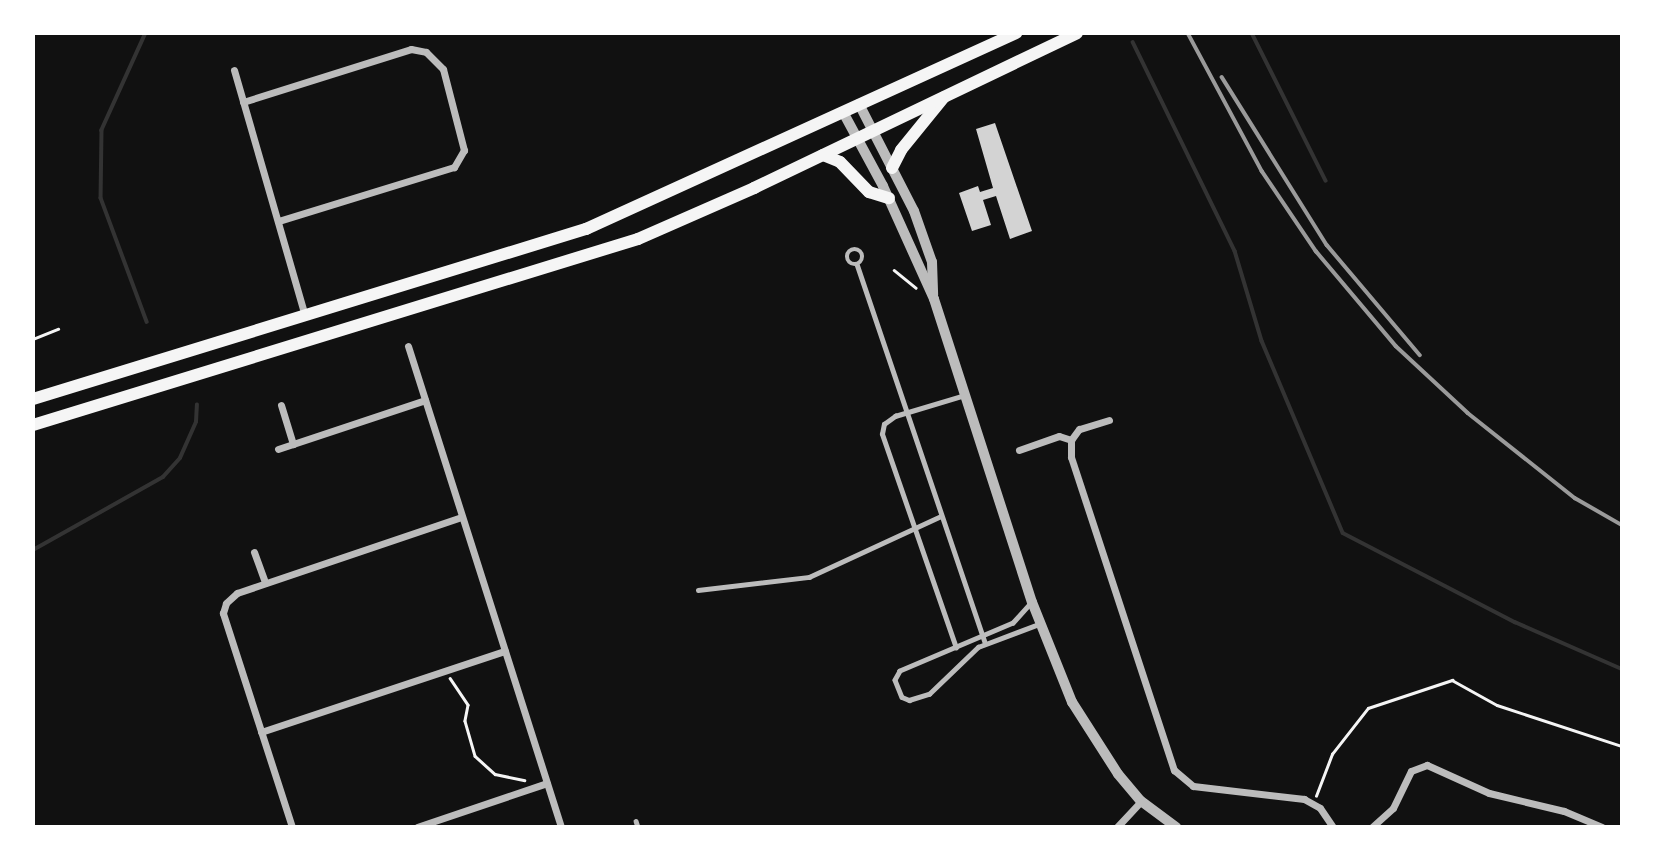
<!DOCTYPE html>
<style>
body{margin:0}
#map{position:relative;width:1655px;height:860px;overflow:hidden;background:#111;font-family:"Work Sans",sans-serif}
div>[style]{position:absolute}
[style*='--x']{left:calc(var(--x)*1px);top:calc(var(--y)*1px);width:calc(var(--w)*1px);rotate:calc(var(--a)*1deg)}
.stream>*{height:3.5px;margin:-1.75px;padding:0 1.75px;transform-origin:1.75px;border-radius:1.75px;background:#333}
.building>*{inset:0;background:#d3d3d3}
.path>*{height:2.5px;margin:-1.25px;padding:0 1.25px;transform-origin:1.25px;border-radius:1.25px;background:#f5f5f5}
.service>*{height:4.5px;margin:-2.25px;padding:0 2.25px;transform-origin:2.25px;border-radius:2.25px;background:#bcbcbc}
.service>.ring{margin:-2.25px;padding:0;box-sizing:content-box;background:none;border:4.5px solid #bcbcbc;border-radius:50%}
.minor>*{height:7px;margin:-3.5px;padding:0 3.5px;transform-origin:3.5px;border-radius:3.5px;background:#bcbcbc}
.tertiary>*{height:10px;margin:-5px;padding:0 5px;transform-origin:5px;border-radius:5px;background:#bcbcbc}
.primary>*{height:12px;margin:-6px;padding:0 6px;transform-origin:6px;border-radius:6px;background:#f5f5f5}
.rail>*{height:3.5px;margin:-1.75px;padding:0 1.75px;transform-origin:1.75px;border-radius:1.75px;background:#9a9a9a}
span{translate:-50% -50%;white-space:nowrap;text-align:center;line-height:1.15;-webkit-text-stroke:5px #fff;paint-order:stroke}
.frame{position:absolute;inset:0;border:35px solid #fff;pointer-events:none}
</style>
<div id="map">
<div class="stream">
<div style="--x:146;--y:33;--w:107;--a:114.4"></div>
<div style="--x:102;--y:130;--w:68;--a:90.8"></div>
<div style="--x:101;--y:198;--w:132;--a:69.6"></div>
<div style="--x:726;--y:33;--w:74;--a:0"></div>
<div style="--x:1252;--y:33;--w:165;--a:63.4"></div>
<div style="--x:1133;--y:42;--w:233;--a:64"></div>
<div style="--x:1235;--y:251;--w:94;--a:73.3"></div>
<div style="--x:1262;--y:341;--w:208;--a:67.1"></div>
<div style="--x:1343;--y:533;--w:194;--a:27.4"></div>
<div style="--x:1515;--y:622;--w:117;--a:23.7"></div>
<div style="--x:33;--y:550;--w:149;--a:-29.3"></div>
<div style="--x:163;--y:477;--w:25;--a:-48"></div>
<div style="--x:180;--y:458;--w:39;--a:-66"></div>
<div style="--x:196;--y:422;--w:17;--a:-87"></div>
</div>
<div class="building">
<div style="clip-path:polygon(995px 123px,1032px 231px,1010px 239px,996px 196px,983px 200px,991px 225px,972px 231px,959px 193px,978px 186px,980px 192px,993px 188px,976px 129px)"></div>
</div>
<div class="path">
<div style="--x:894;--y:270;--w:28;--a:39"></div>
<div style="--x:33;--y:339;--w:27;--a:-22"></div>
<div style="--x:450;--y:678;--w:32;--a:56"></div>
<div style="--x:468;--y:705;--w:16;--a:101"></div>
<div style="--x:465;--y:721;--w:36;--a:74"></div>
<div style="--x:475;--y:756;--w:27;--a:42"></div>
<div style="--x:495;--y:774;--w:30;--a:12"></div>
<div style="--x:1316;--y:796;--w:45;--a:-69.1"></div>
<div style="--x:1332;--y:754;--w:58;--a:-52"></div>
<div style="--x:1368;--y:708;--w:89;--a:-18.4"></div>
<div style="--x:1452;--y:680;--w:51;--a:29.1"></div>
<div style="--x:1497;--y:705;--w:132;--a:18.2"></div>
</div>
<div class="service">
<div class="ring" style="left:847px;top:249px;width:11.5px;height:11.5px"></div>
<div style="--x:857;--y:264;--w:400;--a:71.3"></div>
<div style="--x:698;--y:590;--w:112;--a:-6.7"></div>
<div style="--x:809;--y:577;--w:145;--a:-24.8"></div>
<div style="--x:1032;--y:602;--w:28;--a:132"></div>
<div style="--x:1013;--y:623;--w:123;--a:157"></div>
<div style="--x:900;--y:671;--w:10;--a:119"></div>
<div style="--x:895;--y:680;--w:18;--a:68"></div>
<div style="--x:902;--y:697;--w:8;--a:23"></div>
<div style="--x:909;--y:700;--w:21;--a:-17"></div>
<div style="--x:929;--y:694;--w:68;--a:-43.8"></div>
<div style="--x:978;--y:647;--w:65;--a:-20.7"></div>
<div style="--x:956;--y:648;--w:226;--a:-109.1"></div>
<div style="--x:882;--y:434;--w:10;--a:-79"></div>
<div style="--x:884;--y:424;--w:14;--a:-36"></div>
<div style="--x:895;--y:416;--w:73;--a:-16.7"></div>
<div style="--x:636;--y:821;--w:6;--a:72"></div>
</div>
<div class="minor">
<div style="--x:234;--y:70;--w:256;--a:73.9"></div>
<div style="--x:243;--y:102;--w:176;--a:-17.5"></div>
<div style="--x:411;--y:49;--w:15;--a:11"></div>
<div style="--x:426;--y:52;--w:24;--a:45"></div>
<div style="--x:443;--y:69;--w:84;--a:75.5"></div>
<div style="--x:464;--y:150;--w:20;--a:120"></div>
<div style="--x:454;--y:167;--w:184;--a:162.9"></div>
<div style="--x:408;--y:346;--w:505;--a:72.35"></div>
<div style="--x:281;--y:405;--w:41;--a:72.9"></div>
<div style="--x:1109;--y:420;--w:31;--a:163"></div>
<div style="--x:1079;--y:429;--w:14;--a:126"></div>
<div style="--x:1071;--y:440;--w:17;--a:90"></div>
<div style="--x:1071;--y:457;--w:330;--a:71.8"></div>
<div style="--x:1174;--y:770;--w:25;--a:40"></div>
<div style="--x:1193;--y:786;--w:112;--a:6.7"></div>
<div style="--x:1304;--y:799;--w:18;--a:29"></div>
<div style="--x:1320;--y:808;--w:23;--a:56"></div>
<div style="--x:278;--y:449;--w:155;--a:-18.4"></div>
<div style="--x:1019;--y:450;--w:42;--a:-19.3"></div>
<div style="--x:1059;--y:436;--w:13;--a:18"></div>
<div style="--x:254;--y:552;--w:33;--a:70"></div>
<div style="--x:261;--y:732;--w:257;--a:-18.4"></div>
<div style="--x:292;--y:827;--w:225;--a:-107.9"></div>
<div style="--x:223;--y:613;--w:10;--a:-73"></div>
<div style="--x:226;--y:603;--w:15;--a:-42"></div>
<div style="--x:237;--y:593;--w:237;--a:-18.7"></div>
<div style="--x:417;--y:827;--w:137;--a:-18.7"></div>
<div style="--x:1117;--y:827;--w:35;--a:-47"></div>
<div style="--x:1372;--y:827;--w:28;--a:-42"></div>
<div style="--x:1393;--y:808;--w:41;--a:-64.1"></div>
<div style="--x:1411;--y:771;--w:17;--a:-21"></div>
<div style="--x:1427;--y:765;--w:68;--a:24.3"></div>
<div style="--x:1489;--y:793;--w:77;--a:13.5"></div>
<div style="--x:1564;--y:811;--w:41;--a:22.8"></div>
</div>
<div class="tertiary">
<div style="--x:859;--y:104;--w:120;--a:62.8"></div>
<div style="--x:914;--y:211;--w:54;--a:70.6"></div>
<div style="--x:932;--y:262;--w:33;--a:88"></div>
<div style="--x:843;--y:112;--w:84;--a:61.6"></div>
<div style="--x:883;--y:186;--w:124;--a:65.7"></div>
<div style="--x:934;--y:299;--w:318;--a:72.1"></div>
<div style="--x:1032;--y:602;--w:108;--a:68.2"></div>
<div style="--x:1072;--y:702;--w:85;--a:57.4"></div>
<div style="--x:1118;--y:774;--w:35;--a:50"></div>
<div style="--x:1141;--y:801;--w:44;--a:36.6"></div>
</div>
<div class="primary">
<div style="--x:823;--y:155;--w:18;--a:22"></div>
<div style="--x:840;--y:162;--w:42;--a:46"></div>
<div style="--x:869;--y:192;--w:21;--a:17"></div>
<div style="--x:892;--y:168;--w:20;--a:-63"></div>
<div style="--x:901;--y:150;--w:68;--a:-50.9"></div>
<div style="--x:33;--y:399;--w:579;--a:-17.09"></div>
<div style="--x:586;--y:229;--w:473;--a:-24.5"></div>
<div style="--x:33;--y:425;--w:633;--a:-17.09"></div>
<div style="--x:638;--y:239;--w:127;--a:-23.7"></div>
<div style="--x:754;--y:188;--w:358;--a:-25.6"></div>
</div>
<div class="rail">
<div style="--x:1188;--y:33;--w:157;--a:61.8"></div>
<div style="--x:1262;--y:171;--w:97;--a:56"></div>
<div style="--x:1316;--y:251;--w:124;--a:49.9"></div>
<div style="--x:1396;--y:346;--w:98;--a:42.9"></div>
<div style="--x:1468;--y:413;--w:137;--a:38.5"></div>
<div style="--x:1575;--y:498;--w:54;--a:29.9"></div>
<div style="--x:1222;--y:77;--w:198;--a:58"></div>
<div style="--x:1327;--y:245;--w:144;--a:49.8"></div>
</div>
<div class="frame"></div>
</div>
